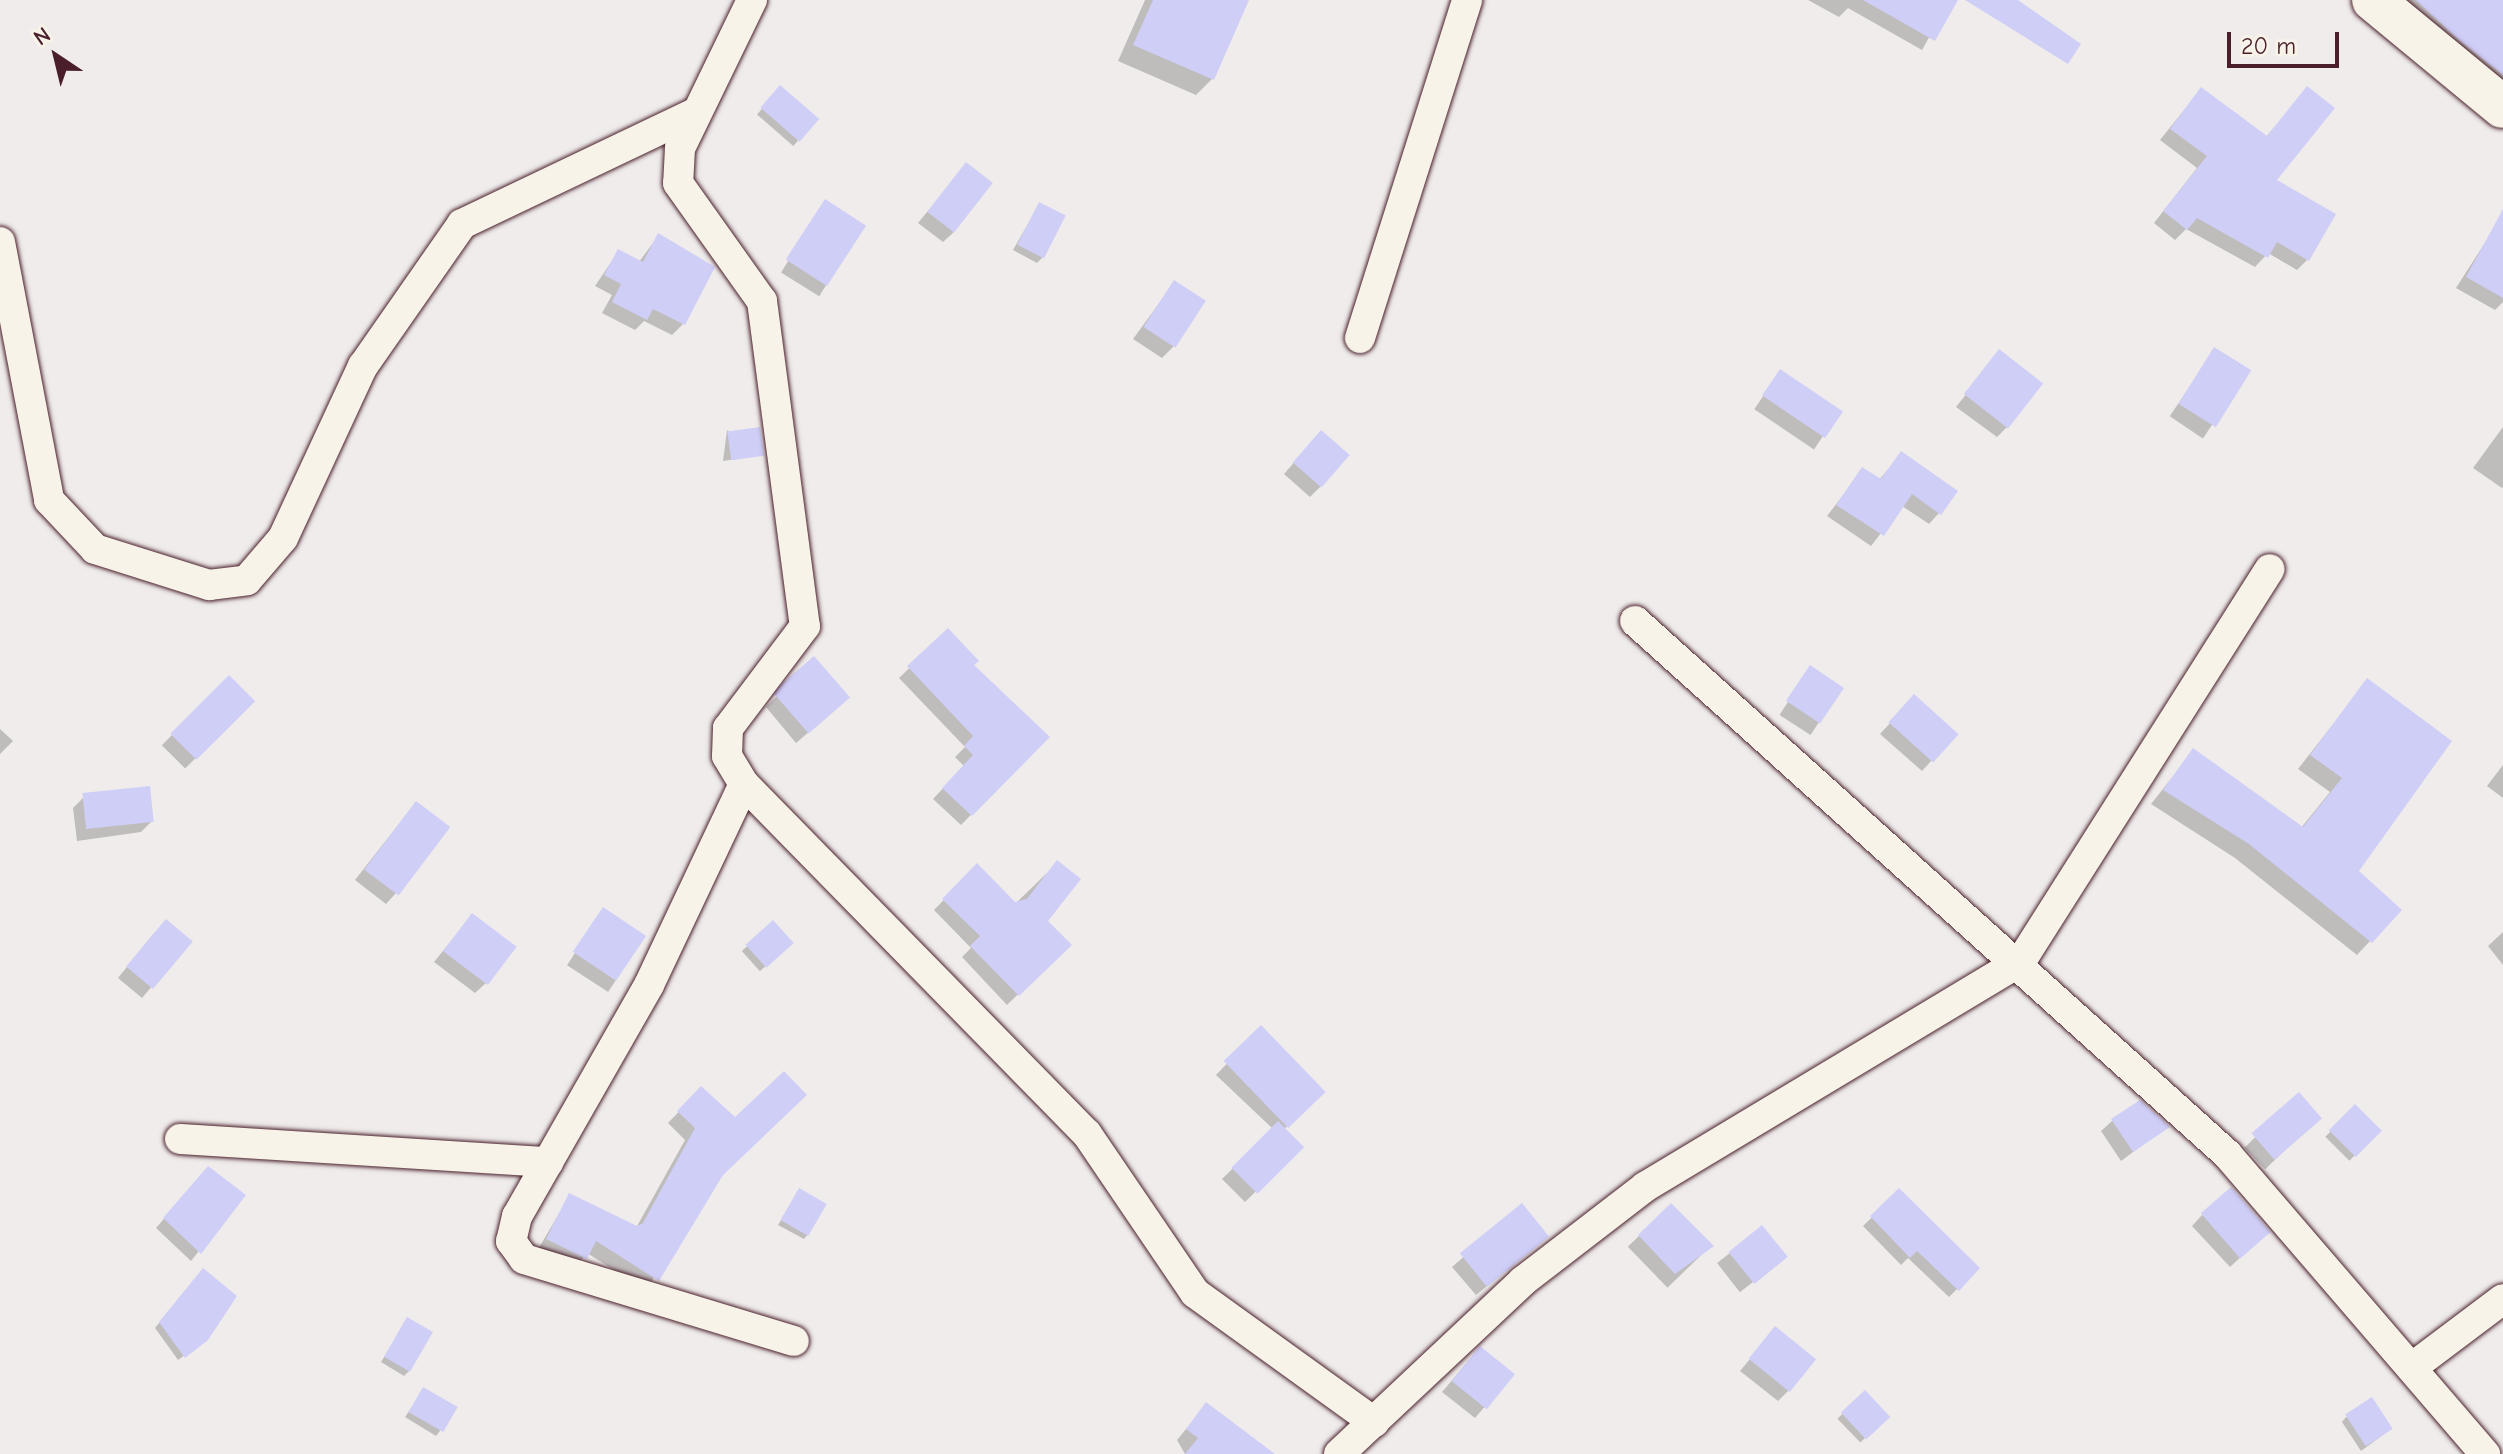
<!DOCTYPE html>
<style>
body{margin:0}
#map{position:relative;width:2503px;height:1454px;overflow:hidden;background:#efeceb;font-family:"Comic Neue",sans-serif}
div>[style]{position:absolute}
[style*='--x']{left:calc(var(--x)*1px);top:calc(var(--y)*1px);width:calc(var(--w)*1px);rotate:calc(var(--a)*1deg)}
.shadow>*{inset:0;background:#0003;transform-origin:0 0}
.building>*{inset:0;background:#cfcef7;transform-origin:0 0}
.roads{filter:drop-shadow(0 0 2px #4a1f2b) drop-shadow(0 0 2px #4a1f2b)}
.minor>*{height:30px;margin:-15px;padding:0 15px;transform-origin:15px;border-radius:15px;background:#f7f3e8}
.secondary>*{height:42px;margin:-21px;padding:0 21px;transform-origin:21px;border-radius:21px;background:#f7f3e8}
span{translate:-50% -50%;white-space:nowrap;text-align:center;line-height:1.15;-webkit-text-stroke:6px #f7f3e8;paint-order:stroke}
.north{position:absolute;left:16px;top:16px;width:80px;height:80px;-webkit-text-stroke:6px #f7f3e8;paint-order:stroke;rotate:325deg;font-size:22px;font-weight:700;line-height:32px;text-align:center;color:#4a1f2b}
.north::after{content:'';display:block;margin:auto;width:28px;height:36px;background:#4a1f2b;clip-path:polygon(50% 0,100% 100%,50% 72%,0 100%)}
.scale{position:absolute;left:2227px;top:32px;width:112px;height:36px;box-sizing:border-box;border:4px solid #4a1f2b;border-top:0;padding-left:10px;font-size:24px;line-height:28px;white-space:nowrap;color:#4a1f2b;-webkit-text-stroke:6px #f7f3e8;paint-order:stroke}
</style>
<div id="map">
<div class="shadow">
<div style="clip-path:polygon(1145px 0,1247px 0,1213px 78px,1196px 95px,1118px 61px)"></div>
<div style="clip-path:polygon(1808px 0,1950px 0,1922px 50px,1848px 8px,1839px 17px)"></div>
<div style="clip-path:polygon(2398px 0,2486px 0,2503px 16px,2503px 92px)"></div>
<div style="left:780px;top:88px;width:48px;height:35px;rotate:41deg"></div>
<div style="clip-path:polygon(2201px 89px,2265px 138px,2307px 89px,2274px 181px,2307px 260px,2297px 270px,2268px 253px,2255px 267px,2186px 229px,2175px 240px,2154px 223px,2197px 168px,2160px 140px)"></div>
<div style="clip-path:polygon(966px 165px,954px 232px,943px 242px,918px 223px)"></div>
<div style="left:825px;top:202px;width:45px;height:83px;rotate:32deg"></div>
<div style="clip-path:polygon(1039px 205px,1042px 258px,1037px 263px,1013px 250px)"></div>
<div style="clip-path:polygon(2490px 235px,2503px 242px,2503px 302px,2495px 310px,2456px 288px)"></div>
<div style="clip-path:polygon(658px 236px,683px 324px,672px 335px,644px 321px,635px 330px,602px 313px,612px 295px,595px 286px,618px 252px,639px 262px)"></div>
<div style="clip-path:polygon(1174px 283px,1173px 347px,1162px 358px,1133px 339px)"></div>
<div style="left:2215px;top:349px;width:40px;height:81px;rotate:34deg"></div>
<div style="clip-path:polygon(2000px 352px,2008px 426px,1997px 437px,1956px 407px)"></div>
<div style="left:1780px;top:371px;width:72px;height:46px;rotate:34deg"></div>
<div style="clip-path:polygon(2503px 427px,2503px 487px,2502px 488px,2473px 468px)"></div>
<div style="clip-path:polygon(727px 430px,762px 455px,723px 461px)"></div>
<div style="clip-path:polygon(1310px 444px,1321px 486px,1310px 497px,1284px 474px)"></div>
<div style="clip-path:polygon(1901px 454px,1939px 513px,1929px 524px,1902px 506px,1871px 546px,1827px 516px,1863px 469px,1879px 480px)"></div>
<div style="clip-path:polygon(948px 631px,972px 665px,1047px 737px,961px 825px,933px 799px,964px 766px,955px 757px,965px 747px,899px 678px)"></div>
<div style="clip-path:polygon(814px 659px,837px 708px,796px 743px,766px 707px)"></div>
<div style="left:1810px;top:668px;width:37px;height:56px;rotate:33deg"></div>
<div style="left:229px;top:678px;width:33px;height:95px;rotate:45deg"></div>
<div style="clip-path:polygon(2367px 681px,2356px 871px,2399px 910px,2357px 955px,2235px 858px,2151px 804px,2193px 751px,2301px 828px,2330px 792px,2298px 769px)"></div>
<div style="clip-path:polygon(1904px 708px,1932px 760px,1922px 771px,1880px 734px)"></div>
<div style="clip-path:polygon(0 729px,13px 741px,0 754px)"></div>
<div style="clip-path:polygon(2503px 765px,2503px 798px,2487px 786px)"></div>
<div style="clip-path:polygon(84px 797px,152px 821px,141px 832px,77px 841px,73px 808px)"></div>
<div style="clip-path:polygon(406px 815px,396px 893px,386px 904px,355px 880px)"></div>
<div style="clip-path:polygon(977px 866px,1015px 904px,1047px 873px,1046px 921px,1069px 945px,1007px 1005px,962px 957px,971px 948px,934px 910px)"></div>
<div style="left:603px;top:910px;width:49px;height:66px;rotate:33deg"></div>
<div style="clip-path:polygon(472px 915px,486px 983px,475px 993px,434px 962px)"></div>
<div style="left:773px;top:923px;width:27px;height:42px;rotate:48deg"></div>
<div style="clip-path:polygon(155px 932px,190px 942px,142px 998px,118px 978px)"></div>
<div style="clip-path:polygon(2503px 932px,2503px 965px,2488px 946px)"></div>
<div style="clip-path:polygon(1261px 1028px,1322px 1092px,1284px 1129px,1301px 1147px,1245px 1202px,1222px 1179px,1273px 1129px,1216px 1075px)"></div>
<div style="clip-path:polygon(701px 1089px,720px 1175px,646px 1290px,587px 1253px,574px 1269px,537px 1251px,570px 1195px,636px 1228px,685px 1140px,668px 1123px)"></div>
<div style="left:2299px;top:1095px;width:30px;height:76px;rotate:46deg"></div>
<div style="left:2355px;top:1107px;width:34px;height:42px;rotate:45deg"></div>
<div style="clip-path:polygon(2112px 1121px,2167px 1127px,2121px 1161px,2101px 1131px)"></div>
<div style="clip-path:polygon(200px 1177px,243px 1195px,191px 1261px,156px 1228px)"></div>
<div style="clip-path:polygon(799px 1191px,808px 1234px,804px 1239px,778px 1225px)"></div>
<div style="clip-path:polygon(1899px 1191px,1978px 1268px,1949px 1297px,1908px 1258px,1901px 1265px,1863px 1226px)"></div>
<div style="left:1671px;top:1205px;width:57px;height:60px;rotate:46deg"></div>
<div style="clip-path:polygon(1522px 1206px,1536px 1246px,1476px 1295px,1452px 1267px)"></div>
<div style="clip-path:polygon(2202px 1215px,2257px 1242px,2230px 1267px,2192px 1226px)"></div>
<div style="left:1762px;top:1228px;width:37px;height:57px;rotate:52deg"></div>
<div style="clip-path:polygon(198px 1275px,207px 1339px,178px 1360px,155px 1328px)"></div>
<div style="clip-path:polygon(408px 1319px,409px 1371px,404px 1376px,381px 1362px)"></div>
<div style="clip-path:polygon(1775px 1329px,1789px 1390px,1778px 1401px,1740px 1371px)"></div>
<div style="clip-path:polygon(1469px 1360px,1513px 1374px,1475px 1418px,1442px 1392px)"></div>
<div style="clip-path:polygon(424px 1389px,440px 1431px,436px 1436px,405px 1417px)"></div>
<div style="left:1864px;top:1393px;width:33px;height:37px;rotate:46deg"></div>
<div style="clip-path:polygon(1206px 1405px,1272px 1454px,1185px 1454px,1177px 1440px)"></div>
<div style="clip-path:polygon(2346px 1417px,2391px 1429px,2361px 1451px,2342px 1422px)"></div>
</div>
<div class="building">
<div style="clip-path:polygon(1153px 0,1249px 0,1214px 80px,1133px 45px)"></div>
<div style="clip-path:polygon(1863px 0,1958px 0,1935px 41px)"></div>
<div style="clip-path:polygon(1965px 0,2018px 0,2081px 44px,2068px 64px)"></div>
<div style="clip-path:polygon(2416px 0,2503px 0,2503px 75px,2459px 40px)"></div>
<div style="left:780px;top:85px;width:52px;height:30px;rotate:41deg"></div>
<div style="clip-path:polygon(2307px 86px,2335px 108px,2277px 180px,2336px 214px,2309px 261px,2277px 242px,2268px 258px,2197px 218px,2187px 230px,2163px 211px,2207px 156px,2170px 129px,2201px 87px,2267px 136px)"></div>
<div style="left:966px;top:162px;width:34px;height:63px;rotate:38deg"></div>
<div style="left:825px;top:199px;width:49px;height:72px;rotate:33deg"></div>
<div style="left:1039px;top:202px;width:30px;height:48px;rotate:27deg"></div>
<div style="clip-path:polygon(2503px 209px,2503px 298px,2466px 277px)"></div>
<div style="clip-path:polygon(658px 233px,715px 267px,685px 325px,653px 309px,647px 320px,612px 302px,621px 284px,604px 275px,618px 249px,643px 262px)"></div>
<div style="left:1174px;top:280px;width:38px;height:56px;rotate:33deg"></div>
<div style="left:2214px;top:347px;width:44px;height:67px;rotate:32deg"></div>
<div style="left:1999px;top:349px;width:56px;height:57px;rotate:38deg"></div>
<div style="left:1780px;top:369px;width:76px;height:32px;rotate:34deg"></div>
<div style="left:760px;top:427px;width:29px;height:33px;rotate:82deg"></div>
<div style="left:1321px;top:430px;width:38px;height:43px;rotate:41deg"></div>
<div style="clip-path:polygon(1901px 451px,1958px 491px,1941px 515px,1912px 494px,1884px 536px,1836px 505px,1862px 467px,1881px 479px)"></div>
<div style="clip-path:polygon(948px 628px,979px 661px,974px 665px,1050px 737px,972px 816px,942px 788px,973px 755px,964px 746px,973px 736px,907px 666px)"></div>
<div style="left:814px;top:656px;width:55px;height:55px;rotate:49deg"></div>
<div style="left:1810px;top:665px;width:41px;height:43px;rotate:34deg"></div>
<div style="left:229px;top:675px;width:37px;height:83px;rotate:45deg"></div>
<div style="clip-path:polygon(2367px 678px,2452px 741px,2359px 871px,2402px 910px,2372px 943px,2249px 844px,2163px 790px,2193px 748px,2303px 827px,2342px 778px,2310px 755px)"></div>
<div style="left:1914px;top:694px;width:60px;height:38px;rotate:42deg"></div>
<div style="left:150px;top:786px;width:36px;height:68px;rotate:84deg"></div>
<div style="left:416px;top:801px;width:43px;height:86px;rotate:37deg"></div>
<div style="clip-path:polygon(1057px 860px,1081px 879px,1048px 921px,1072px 945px,1019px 996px,970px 946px,980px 936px,942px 899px,977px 863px,1015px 902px,1027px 899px)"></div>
<div style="left:603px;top:907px;width:52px;height:54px;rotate:34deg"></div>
<div style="left:472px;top:913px;width:56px;height:48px;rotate:37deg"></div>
<div style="left:166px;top:919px;width:35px;height:62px;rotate:40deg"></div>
<div style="left:773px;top:920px;width:31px;height:37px;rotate:48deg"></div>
<div style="left:1261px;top:1025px;width:93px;height:52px;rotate:46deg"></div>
<div style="clip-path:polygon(784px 1071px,807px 1095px,723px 1175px,659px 1281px,596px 1241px,587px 1259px,546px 1239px,569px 1193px,637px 1226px,643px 1223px,695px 1128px,677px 1111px,701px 1086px,735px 1117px)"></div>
<div style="left:2299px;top:1092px;width:35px;height:63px;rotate:49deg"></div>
<div style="clip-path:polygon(2140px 1100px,2170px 1127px,2133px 1152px,2111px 1119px)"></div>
<div style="left:2355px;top:1104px;width:38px;height:37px;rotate:45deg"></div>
<div style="left:1278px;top:1121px;width:37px;height:66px;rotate:45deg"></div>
<div style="clip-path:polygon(208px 1166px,246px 1195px,201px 1254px,163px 1218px)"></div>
<div style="left:2231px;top:1187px;width:60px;height:40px;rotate:49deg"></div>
<div style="left:799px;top:1188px;width:32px;height:37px;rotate:30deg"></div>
<div style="clip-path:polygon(1899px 1188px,1980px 1268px,1959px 1291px,1917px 1251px,1910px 1258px,1870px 1216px)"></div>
<div style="left:1522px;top:1203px;width:43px;height:80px;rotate:51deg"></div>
<div style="clip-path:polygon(1671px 1203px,1714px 1246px,1675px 1274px,1638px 1235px)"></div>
<div style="left:1762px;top:1225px;width:41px;height:43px;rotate:51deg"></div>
<div style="clip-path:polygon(203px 1268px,237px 1296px,208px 1340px,185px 1358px,159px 1322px)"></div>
<div style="left:407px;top:1317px;width:30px;height:46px;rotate:30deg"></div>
<div style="left:1775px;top:1326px;width:53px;height:42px;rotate:39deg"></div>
<div style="left:1480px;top:1346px;width:45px;height:45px;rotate:39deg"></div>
<div style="left:423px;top:1387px;width:40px;height:29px;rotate:30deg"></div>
<div style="left:1865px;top:1390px;width:37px;height:33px;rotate:47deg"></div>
<div style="left:2372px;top:1397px;width:38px;height:32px;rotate:57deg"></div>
<div style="clip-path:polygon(1206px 1402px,1275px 1454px,1185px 1454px,1198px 1438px,1186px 1429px)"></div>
</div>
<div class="roads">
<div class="minor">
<div style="--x:752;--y:0;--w:165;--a:115.9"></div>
<div style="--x:680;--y:148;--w:35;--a:93"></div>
<div style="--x:678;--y:183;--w:145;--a:54.6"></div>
<div style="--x:762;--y:301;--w:328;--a:82.5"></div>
<div style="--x:805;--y:626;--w:128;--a:127"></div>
<div style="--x:728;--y:728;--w:28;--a:92"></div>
<div style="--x:727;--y:756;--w:33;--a:59"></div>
<div style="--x:744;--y:784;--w:490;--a:45.6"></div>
<div style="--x:1087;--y:1134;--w:192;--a:55.8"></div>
<div style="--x:1195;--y:1293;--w:221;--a:35.8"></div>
<div style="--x:0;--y:242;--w:263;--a:79.2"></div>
<div style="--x:49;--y:500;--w:67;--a:46.8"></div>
<div style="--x:95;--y:549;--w:120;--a:17.5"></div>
<div style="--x:209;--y:585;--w:38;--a:-7"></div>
<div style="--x:247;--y:580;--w:55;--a:-49.4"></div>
<div style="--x:283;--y:538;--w:190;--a:-65.1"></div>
<div style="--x:363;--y:366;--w:173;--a:-55.1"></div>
<div style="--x:462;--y:224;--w:258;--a:-25.5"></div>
<div style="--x:1360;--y:338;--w:355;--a:-72.4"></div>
<div style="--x:1635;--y:621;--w:797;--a:42"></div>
<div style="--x:2227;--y:1154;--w:396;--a:49.3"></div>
<div style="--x:744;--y:784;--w:222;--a:115.3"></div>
<div style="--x:649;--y:985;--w:266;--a:119.7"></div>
<div style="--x:517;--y:1216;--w:26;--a:103"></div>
<div style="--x:511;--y:1241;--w:22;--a:54"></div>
<div style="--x:524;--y:1259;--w:282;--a:16.9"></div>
<div style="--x:180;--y:1139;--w:369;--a:3.6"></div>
<div style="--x:2414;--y:1366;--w:111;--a:-37"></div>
<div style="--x:1339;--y:1454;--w:253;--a:-43.2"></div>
<div style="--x:1523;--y:1281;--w:154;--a:-37.6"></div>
<div style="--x:1645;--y:1187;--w:439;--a:-31"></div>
<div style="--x:2021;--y:961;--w:464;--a:-57.6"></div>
</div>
<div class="secondary">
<div style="--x:2373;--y:0;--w:168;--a:39.5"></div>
</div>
</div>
<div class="north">N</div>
<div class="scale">20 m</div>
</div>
